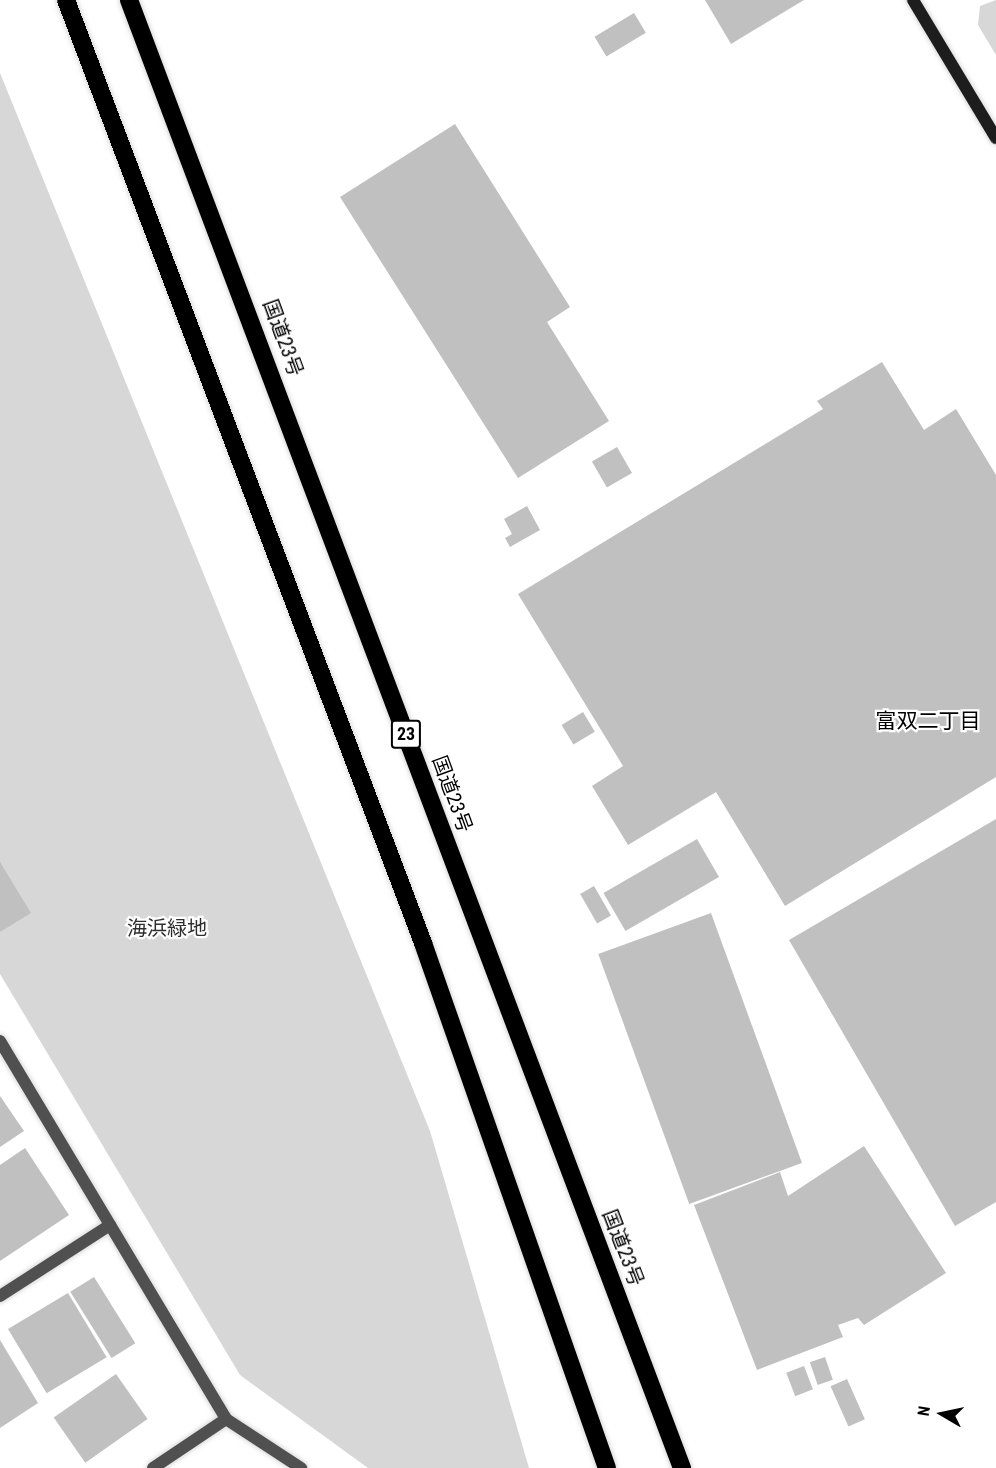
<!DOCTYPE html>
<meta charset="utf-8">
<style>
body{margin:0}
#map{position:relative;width:996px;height:1468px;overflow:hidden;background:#fff;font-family:"Roboto Condensed","Noto Sans JP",sans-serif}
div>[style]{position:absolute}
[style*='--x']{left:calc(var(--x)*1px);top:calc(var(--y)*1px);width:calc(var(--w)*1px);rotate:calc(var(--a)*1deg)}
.green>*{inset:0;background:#d7d7d7}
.building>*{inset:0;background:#c0c0c0;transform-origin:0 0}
.roads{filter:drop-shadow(0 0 2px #dbdbdb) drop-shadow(0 0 2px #dbdbdb)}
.street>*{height:12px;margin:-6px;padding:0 6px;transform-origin:6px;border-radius:6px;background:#505050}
.secondary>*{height:12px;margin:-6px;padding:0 6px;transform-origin:6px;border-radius:6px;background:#1d1d1d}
.highway>*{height:18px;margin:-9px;padding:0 9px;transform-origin:9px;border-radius:9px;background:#000}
span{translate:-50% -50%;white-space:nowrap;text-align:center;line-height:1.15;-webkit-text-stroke:4.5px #fff;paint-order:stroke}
.shield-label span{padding:2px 4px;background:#fff;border:2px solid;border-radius:4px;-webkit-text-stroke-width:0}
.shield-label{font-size:18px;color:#000;font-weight:700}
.street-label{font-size:20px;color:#000}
.park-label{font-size:20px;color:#2e2e2e}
.neighbourhood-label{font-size:21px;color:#000}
.north{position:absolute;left:912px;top:1384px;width:60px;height:60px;-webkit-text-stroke:4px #fff;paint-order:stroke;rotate:279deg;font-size:16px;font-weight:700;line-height:24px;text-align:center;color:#000}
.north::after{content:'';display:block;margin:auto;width:21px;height:27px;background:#000;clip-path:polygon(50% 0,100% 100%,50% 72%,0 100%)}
</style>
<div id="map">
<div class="green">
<div style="clip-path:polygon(996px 0,996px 55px,978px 25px,980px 6px)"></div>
<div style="clip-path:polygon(0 73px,430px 1131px,529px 1468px,368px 1468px,240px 1375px,0 974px)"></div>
</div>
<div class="building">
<div style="clip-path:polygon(705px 0,804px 0,731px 44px)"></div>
<div style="left:634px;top:13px;width:23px;height:46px;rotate:59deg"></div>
<div style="clip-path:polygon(455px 124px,570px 307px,547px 322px,609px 421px,518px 478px,340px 197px)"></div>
<div style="clip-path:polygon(882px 362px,924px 430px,956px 409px,996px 475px,996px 777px,785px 906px,716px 792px,628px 845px,592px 786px,623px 766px,518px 594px,823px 409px,817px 401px)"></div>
<div style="left:617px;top:447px;width:30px;height:29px;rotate:60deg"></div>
<div style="clip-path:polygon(527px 506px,540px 530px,510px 547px,505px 538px,512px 534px,504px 519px)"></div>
<div style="left:583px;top:712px;width:23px;height:25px;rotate:59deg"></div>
<div style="clip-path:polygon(996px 819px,996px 1202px,955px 1226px,789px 940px)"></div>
<div style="left:697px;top:839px;width:44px;height:108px;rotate:60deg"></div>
<div style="clip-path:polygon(0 862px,31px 913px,0 932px)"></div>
<div style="left:594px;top:886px;width:34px;height:16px;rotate:60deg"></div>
<div style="left:711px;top:913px;width:266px;height:120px;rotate:70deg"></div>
<div style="clip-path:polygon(0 1096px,24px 1131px,0 1147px)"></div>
<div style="clip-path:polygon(864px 1146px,946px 1273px,864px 1325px,858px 1318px,838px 1325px,843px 1337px,757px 1370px,694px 1205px,780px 1172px,788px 1196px)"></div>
<div style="clip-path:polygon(25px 1148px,69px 1215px,0 1261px,0 1165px)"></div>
<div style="left:94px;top:1277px;width:78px;height:28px;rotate:58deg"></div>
<div style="left:68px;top:1293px;width:75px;height:70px;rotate:59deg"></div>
<div style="clip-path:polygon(0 1340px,38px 1403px,0 1428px)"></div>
<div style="left:825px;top:1357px;width:24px;height:16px;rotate:71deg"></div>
<div style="left:804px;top:1366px;width:25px;height:19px;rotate:69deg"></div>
<div style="left:116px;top:1374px;width:55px;height:76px;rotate:55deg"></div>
<div style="left:847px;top:1379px;width:44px;height:18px;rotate:66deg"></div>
</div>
<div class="roads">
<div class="street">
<div style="--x:0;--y:1041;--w:440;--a:59.1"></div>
<div style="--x:226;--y:1419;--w:90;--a:33.2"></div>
<div style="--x:0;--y:1296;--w:131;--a:-32.8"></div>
<div style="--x:153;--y:1468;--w:88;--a:-33.9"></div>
</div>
<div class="secondary">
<div style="--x:913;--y:0;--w:161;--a:59"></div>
</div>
<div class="highway">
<div style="--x:66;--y:0;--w:1008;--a:69.26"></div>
<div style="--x:423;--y:943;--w:556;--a:70.69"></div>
<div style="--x:129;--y:0;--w:1569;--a:69.36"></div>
</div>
</div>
<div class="shield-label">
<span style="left:406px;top:734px">23</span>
</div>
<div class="street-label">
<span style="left:283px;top:338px;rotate:70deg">国道23号</span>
<span style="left:452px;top:794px;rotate:70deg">国道23号</span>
<span style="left:623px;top:1248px;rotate:69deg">国道23号</span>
</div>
<div class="park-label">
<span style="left:167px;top:928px">海浜緑地</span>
</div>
<div class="neighbourhood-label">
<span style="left:928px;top:721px">富双二丁目</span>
</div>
<div class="north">N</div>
</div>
